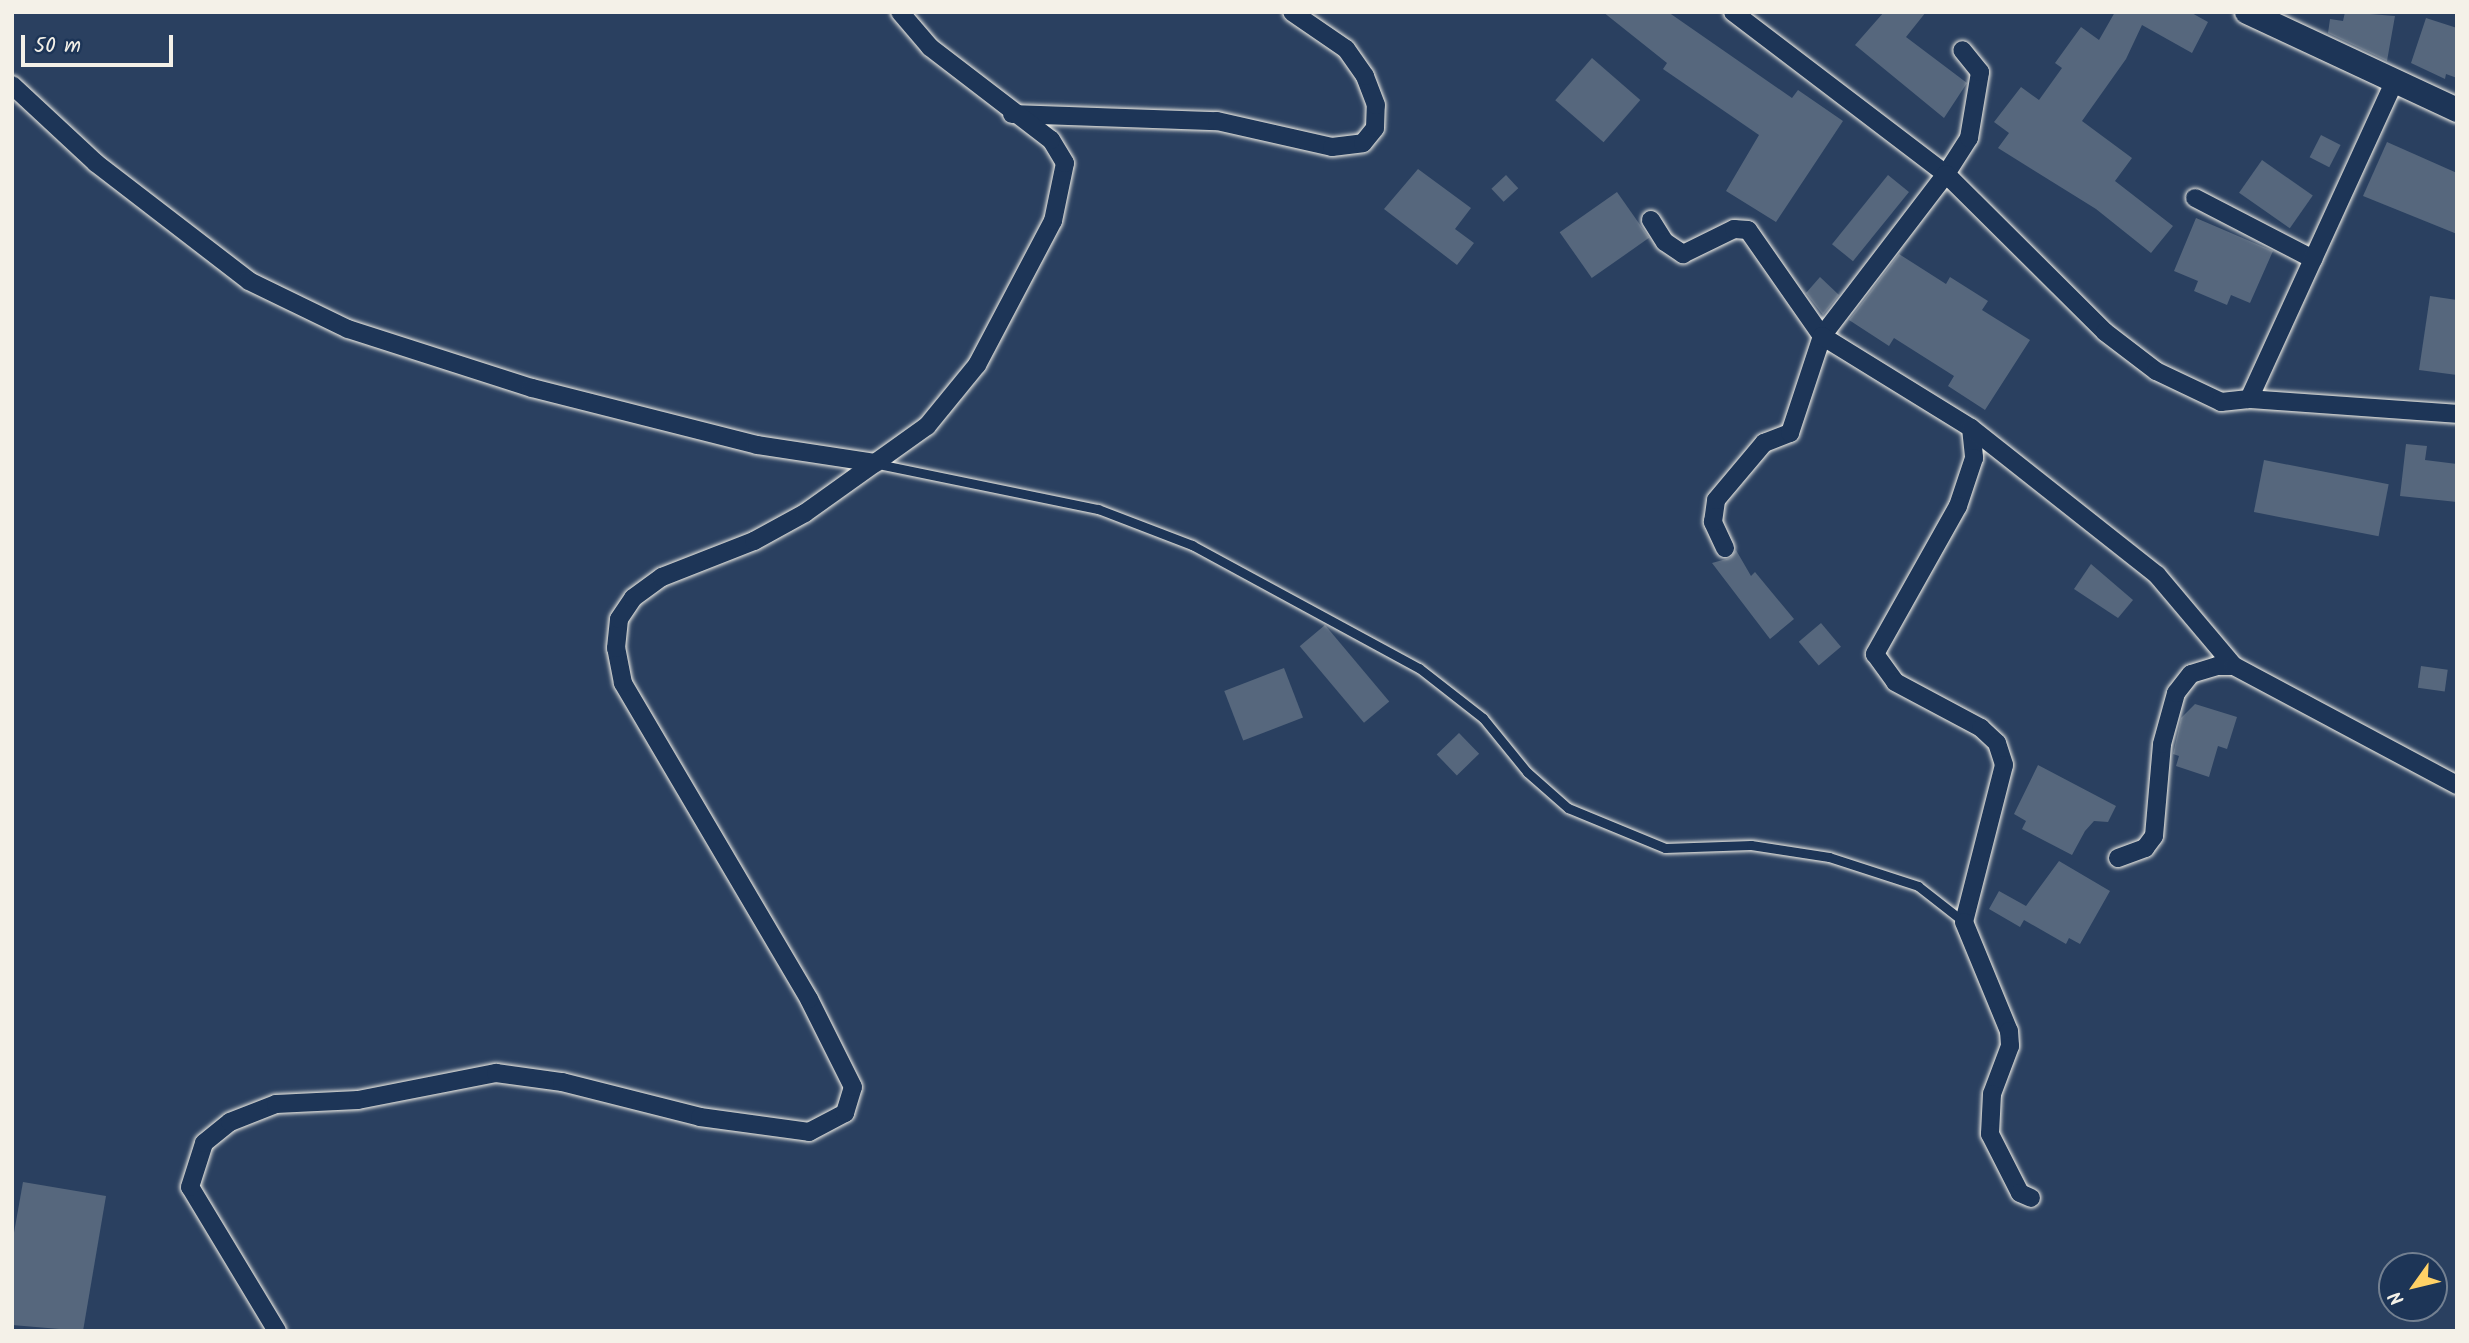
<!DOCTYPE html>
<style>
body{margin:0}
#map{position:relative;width:2469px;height:1343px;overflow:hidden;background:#2a4060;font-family:Kalam,sans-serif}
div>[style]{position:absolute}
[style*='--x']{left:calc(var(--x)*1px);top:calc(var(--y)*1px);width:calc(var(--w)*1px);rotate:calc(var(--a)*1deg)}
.building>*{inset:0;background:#56677d;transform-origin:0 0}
.roads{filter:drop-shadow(0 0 2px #f4f1e8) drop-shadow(0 0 2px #f4f1e8)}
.service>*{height:9px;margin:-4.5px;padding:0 4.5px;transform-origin:4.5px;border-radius:4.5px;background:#1d3557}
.minor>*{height:18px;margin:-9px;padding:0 9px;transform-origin:9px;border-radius:9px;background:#1d3557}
.secondary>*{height:24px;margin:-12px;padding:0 12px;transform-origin:12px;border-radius:12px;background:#1d3557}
span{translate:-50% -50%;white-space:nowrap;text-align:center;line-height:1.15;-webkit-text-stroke:6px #1d3557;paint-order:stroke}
.frame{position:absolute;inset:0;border:14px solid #f4f1e8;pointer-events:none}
.north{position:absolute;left:2378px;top:1252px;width:70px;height:70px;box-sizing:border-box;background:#1d3557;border:2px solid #738091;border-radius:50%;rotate:236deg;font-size:19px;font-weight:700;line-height:28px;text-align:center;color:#f4f1e8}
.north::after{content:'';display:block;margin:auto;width:24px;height:32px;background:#ffd166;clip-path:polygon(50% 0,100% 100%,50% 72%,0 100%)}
.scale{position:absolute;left:21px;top:35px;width:152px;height:32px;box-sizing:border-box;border:4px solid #f4f1e8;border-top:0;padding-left:9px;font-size:21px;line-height:24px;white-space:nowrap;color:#f4f1e8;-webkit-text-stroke:5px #1d3557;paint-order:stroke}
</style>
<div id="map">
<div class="building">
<div style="clip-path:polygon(1603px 12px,1668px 12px,1792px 98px,1798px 90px,1843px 121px,1776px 222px,1726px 191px,1759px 135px,1663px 69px,1667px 63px)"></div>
<div style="clip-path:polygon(1884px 12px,1926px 12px,1906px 37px,1967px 83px,1944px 118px,1855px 45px)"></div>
<div style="clip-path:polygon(2115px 12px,2190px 12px,2208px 22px,2192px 53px,2142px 25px,2126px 59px,2082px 121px,2132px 158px,2115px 181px,2173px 226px,2151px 253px,2096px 209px,1998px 148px,2009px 133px,1994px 122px,2021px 87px,2039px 100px,2062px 68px,2055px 63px,2081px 27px,2099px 40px)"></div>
<div style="clip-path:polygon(2345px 12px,2395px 16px,2387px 61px,2328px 33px,2330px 19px,2343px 21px)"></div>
<div style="clip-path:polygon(2426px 18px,2457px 28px,2457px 78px,2446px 74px,2445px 79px,2411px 63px)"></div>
<div style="left:1592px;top:58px;width:64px;height:56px;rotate:41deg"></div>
<div style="left:2321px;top:135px;width:22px;height:25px;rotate:27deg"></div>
<div style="clip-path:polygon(2387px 142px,2457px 173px,2457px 234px,2363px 196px)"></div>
<div style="left:2262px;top:160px;width:62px;height:40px;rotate:35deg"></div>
<div style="clip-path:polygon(1418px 169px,1471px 208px,1455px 229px,1474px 243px,1457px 265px,1384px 209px)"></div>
<div style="left:1506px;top:175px;width:18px;height:20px;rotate:47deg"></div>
<div style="left:1888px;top:175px;width:27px;height:89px;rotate:39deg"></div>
<div style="left:1617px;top:192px;width:56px;height:70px;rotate:55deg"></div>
<div style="clip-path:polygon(2196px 218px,2273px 251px,2250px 303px,2231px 295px,2227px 305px,2194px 291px,2198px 281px,2174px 271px)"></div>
<div style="clip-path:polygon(1899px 254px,1946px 284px,1950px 277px,1988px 301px,1982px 310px,2030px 340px,1985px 410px,1948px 386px,1954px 376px,1894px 338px,1889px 346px,1849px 320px)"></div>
<div style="clip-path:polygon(1820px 277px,1839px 295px,1823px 315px,1806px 293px)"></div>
<div style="clip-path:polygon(2430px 296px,2457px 300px,2457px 375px,2419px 370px)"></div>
<div style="clip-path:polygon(2406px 444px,2427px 446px,2425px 460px,2457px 464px,2457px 502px,2400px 496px)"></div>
<div style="left:2264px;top:460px;width:127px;height:53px;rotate:11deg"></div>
<div style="clip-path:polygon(1736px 550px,1751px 576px,1755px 572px,1794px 619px,1770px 639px,1712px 563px,1730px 558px)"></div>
<div style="clip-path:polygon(2091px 564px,2133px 600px,2118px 618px,2074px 589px)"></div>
<div style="left:1821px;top:623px;width:31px;height:29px;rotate:50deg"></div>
<div style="left:1325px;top:625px;width:100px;height:33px;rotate:50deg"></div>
<div style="left:2421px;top:666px;width:27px;height:22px;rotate:8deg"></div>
<div style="left:1284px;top:668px;width:53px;height:64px;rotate:69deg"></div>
<div style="clip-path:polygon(2195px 704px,2237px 717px,2227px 749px,2218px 746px,2209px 777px,2176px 766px,2179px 756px,2173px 754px,2181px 718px)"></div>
<div style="left:1459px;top:733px;width:29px;height:31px;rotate:46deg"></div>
<div style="clip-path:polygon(2038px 765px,2116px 806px,2108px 822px,2094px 821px,2085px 831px,2072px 855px,2022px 829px,2026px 821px,2014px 814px)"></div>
<div style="clip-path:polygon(2059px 861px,2110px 891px,2080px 944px,2069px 938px,2066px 944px,2024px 920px,2020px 927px,1989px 909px,1999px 891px,2026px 906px)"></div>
<div style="clip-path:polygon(23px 1182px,106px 1196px,83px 1331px,12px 1325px,12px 1244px)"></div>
</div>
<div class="roads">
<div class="service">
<div style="--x:878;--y:464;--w:225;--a:11.6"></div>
<div style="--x:1098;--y:509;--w:101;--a:21"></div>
<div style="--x:1192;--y:545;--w:258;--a:28.5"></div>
<div style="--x:1419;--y:668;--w:81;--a:38"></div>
<div style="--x:1483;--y:718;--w:70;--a:50.8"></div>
<div style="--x:1527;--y:772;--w:55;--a:41.3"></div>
<div style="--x:1568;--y:808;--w:105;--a:22.4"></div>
<div style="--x:1665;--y:848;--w:86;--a:-2"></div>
<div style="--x:1751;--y:845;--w:79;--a:8.7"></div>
<div style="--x:1829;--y:857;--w:94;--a:18"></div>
<div style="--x:1918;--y:886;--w:58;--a:38"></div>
</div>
<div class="minor">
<div style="--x:1733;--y:12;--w:268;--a:37.3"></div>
<div style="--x:1946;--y:174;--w:43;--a:-57.4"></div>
<div style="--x:1969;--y:138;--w:67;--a:-80.5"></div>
<div style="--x:1980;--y:72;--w:28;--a:-129"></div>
<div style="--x:12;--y:85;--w:115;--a:42.9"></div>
<div style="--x:96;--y:163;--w:193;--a:37.6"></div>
<div style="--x:249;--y:281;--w:110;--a:25.9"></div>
<div style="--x:348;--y:329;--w:193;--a:17.8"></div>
<div style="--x:532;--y:388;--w:232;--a:14.2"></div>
<div style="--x:757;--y:445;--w:120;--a:8.6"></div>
<div style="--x:1012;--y:114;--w:205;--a:2"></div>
<div style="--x:1217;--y:121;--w:118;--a:12.7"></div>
<div style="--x:1332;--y:147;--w:31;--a:-7"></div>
<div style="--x:1363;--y:143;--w:19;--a:-51"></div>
<div style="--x:1375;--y:128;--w:23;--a:-88"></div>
<div style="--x:1376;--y:105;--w:31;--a:-111"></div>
<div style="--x:1365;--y:76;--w:33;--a:-125"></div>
<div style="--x:1346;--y:49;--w:65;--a:-145.6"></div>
<div style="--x:2195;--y:198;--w:133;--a:27.3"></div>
<div style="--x:1651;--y:220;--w:26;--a:58"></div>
<div style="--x:1665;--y:242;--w:22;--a:34"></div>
<div style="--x:1683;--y:254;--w:57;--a:-26.1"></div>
<div style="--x:1734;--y:229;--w:14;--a:4"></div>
<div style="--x:1748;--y:230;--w:129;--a:55.1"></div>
<div style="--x:1822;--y:336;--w:204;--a:-52.6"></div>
<div style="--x:1946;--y:174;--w:224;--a:44.8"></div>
<div style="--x:2105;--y:332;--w:64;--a:37.4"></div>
<div style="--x:2156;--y:371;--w:72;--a:25.5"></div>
<div style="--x:2221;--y:402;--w:28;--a:-6"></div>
<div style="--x:2249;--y:399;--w:209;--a:4.1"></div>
<div style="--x:2249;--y:399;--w:346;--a:-65.4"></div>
<div style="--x:1971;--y:428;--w:30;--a:84"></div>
<div style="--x:1974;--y:458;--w:51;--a:108.4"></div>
<div style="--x:1958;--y:506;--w:170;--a:119.3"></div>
<div style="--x:1875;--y:654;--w:34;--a:54"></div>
<div style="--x:1895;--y:682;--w:98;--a:28.1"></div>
<div style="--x:1981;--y:728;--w:22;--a:43"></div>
<div style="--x:1997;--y:743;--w:23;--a:72"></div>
<div style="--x:2004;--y:765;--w:162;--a:104.3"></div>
<div style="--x:1964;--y:922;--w:118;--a:67.6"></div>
<div style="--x:2009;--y:1031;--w:15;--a:86"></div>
<div style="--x:2010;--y:1046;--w:51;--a:110.6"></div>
<div style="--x:1992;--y:1094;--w:40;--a:92.9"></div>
<div style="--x:1990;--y:1134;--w:66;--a:63"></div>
<div style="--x:2020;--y:1193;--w:12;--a:24"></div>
<div style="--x:1725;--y:548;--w:29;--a:-115"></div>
<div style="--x:1713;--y:522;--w:22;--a:-82"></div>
<div style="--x:1716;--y:500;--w:75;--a:-49.9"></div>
<div style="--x:1764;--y:443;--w:28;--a:-21"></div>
<div style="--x:1790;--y:433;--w:102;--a:-71.7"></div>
<div style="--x:1822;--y:336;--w:175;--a:31.7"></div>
<div style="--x:1971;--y:428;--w:237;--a:38.3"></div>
<div style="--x:2157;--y:575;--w:119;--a:49.8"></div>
<div style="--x:2118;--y:858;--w:29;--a:-20"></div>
<div style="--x:2145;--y:848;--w:15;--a:-53"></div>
<div style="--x:2154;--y:836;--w:92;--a:-85"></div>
<div style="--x:2162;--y:744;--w:53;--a:-74.6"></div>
<div style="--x:2176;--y:693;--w:24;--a:-52"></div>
<div style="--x:2191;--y:674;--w:27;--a:-17"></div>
<div style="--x:2217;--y:666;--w:17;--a:0"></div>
<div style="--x:2234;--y:666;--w:253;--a:28.1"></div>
<div style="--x:277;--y:1331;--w:168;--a:-121.1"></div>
<div style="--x:190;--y:1187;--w:46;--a:-72.3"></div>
<div style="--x:204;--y:1143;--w:33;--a:-39"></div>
<div style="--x:230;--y:1122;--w:49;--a:-21.4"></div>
<div style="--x:276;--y:1104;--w:82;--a:-2.8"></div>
<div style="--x:358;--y:1100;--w:141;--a:-11.1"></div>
<div style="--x:496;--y:1073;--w:67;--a:7.8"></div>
<div style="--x:562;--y:1082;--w:142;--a:14.2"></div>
<div style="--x:700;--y:1117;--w:110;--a:7.8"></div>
<div style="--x:809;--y:1132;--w:41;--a:-27.8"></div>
<div style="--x:845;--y:1113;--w:27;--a:-73"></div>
<div style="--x:853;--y:1087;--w:98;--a:-116.6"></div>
<div style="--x:809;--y:999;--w:367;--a:-120.5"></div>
<div style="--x:623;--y:683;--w:36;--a:-101"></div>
<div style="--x:616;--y:648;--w:29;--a:-84"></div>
<div style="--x:619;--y:619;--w:25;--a:-56"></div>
<div style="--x:633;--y:598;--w:36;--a:-36"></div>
<div style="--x:662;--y:577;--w:99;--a:-21.4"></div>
<div style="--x:754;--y:541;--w:58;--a:-28.8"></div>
<div style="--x:805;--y:513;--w:150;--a:-35.5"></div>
<div style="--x:927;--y:426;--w:79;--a:-50.7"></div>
<div style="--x:977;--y:365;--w:163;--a:-62.2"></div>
<div style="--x:1053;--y:221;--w:59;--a:-78.3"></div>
<div style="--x:1065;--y:163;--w:27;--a:-121"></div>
<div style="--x:1051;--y:140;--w:153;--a:-142.5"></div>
<div style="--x:930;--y:47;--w:46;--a:-130.6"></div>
</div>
<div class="secondary">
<div style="--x:2247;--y:12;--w:232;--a:25"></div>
</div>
</div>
<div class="frame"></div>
<div class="north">N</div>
<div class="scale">50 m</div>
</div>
